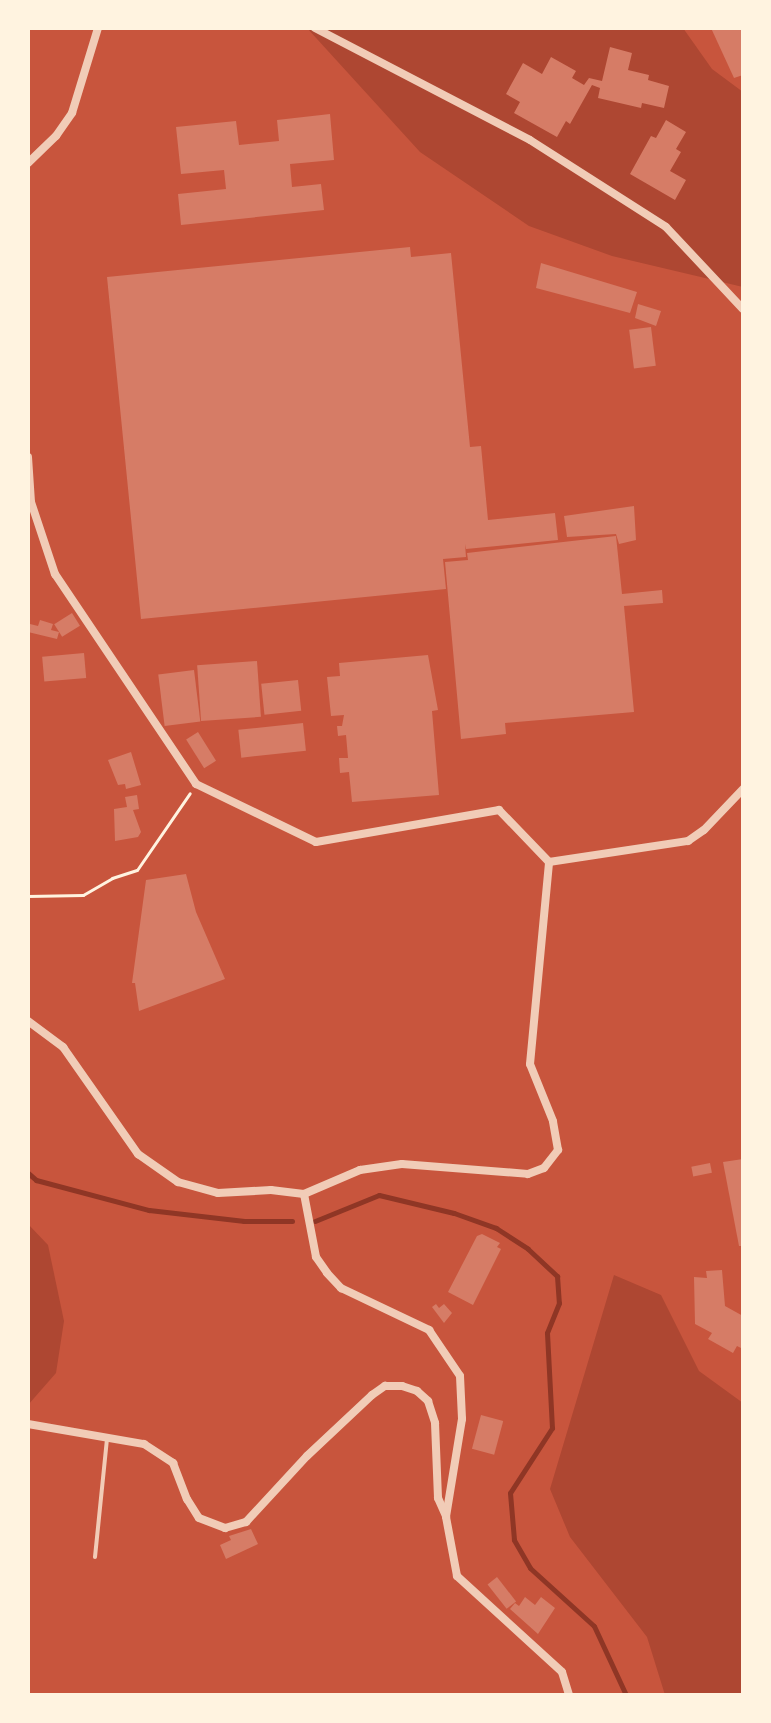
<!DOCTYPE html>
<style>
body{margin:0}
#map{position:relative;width:771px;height:1723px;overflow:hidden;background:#c8553d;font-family:"PT Sans Narrow",sans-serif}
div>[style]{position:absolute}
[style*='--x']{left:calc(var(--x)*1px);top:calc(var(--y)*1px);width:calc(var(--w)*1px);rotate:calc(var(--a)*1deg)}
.green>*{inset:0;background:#ae4732}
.stream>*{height:5px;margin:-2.5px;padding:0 2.5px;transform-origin:2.5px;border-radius:2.5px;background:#8f3625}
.building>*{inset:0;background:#d67c66;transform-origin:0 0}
.path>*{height:3px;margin:-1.5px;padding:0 1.5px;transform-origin:1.5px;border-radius:1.5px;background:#fff3e0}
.service>*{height:4px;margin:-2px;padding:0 2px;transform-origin:2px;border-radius:2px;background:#f1ccb7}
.minor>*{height:8px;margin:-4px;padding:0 4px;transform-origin:4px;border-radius:4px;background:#f1ccb7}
span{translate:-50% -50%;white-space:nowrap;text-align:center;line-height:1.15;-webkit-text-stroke:8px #fff3e0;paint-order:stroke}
.frame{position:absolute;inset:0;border:30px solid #fff3e0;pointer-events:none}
</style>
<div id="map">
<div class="green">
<div style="clip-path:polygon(307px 28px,683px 28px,712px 69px,743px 92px,743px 287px,612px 256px,529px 226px,420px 152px)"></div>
<div style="clip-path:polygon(28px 1224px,48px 1245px,64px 1321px,56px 1373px,28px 1405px)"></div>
<div style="clip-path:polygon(614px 1275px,661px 1295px,699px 1371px,743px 1403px,743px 1695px,665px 1695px,647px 1637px,570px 1537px,550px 1489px)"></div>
</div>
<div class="stream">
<div style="--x:28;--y:1173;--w:11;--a:41"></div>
<div style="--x:36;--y:1180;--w:117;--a:14.9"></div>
<div style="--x:149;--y:1210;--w:96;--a:6.6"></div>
<div style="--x:244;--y:1221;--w:48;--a:0"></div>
<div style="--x:315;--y:1221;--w:69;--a:-22.1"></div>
<div style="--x:379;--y:1195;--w:77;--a:13.5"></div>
<div style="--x:454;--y:1213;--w:45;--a:19.7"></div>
<div style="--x:496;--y:1228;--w:38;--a:33"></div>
<div style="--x:528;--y:1249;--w:40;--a:43"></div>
<div style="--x:557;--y:1276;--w:27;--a:86"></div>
<div style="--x:559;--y:1303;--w:32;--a:112"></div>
<div style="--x:547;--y:1333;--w:95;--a:87"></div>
<div style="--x:552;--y:1428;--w:77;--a:122.9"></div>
<div style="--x:510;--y:1493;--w:47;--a:85.1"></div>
<div style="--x:514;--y:1540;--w:32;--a:60"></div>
<div style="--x:530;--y:1568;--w:86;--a:42.2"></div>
<div style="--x:594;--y:1626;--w:76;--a:65.1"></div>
</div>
<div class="building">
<div style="clip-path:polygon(711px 28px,743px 28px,743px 75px,734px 78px)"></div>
<div style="clip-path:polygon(610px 47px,632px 53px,628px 70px,649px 75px,648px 80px,669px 86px,664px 108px,642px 103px,641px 108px,598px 98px,600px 88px,592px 85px,570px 124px,566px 121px,557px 137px,514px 113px,520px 102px,506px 94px,523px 63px,542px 74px,551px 57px,576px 71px,572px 78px,584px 85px,589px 78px,602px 81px)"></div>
<div style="clip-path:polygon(330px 114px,334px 160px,290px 164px,292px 187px,321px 184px,324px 210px,181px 225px,178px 194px,226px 189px,224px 170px,181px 174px,176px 127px,236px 121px,239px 145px,279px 141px,277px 120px)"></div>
<div style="clip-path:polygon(666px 120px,686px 132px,676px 149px,681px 152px,670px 171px,686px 180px,675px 200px,630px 174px,651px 136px,656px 138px)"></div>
<div style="clip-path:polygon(410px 247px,411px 257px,451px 253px,470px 447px,481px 446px,488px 520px,555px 513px,558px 540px,466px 549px,465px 544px,466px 557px,443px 559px,446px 589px,141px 619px,107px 277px)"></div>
<div style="clip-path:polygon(541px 263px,637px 292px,630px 313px,536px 288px)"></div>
<div style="clip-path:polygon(638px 304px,661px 311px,656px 326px,635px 318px)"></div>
<div style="left:651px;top:327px;width:39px;height:22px;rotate:83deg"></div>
<div style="clip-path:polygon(634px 506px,636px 540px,619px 544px,616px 534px,567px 537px,564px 516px)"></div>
<div style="clip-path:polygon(616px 536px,622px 594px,662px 590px,663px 603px,624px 606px,634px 712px,505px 723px,506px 734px,461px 739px,445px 562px,468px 560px,467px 553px)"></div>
<div style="left:72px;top:613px;width:15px;height:21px;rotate:58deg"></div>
<div style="clip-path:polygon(40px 620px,53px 624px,51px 630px,59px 632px,57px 639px,28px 632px,30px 624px,38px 626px)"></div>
<div style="left:84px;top:653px;width:25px;height:42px;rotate:85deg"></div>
<div style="clip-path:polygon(428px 655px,438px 710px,432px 711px,439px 795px,352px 802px,349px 772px,340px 773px,339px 758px,348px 758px,346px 735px,338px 736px,337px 726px,342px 726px,344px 715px,331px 716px,327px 677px,340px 676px,339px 663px)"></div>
<div style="left:257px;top:661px;width:56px;height:60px;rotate:86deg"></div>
<div style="left:194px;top:670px;width:52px;height:36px;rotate:83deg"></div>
<div style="left:298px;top:680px;width:31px;height:37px;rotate:84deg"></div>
<div style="left:303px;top:723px;width:28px;height:65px;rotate:84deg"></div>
<div style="left:198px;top:732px;width:34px;height:14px;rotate:58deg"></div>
<div style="clip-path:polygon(131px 752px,141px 785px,126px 789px,125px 784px,118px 785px,108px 760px)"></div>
<div style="clip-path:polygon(137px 795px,139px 809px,133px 810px,141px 832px,138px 837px,115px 841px,114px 809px,127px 807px,125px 797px)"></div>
<div style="clip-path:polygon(186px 874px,196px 912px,225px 979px,139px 1011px,135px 983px,132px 983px,146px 880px)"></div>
<div style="clip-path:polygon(743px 1159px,743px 1246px,739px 1246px,723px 1162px)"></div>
<div style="left:710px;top:1163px;width:10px;height:19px;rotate:79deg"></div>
<div style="clip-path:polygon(482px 1234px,500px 1243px,497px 1247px,501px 1249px,473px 1305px,448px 1292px,477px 1236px)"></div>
<div style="clip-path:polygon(722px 1270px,725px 1306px,743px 1316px,743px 1349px,737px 1346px,733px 1353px,708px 1339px,712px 1333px,695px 1324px,694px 1277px,707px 1278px,706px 1271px)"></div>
<div style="clip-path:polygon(436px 1304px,439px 1308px,444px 1304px,452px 1313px,444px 1323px,432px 1307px)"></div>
<div style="left:481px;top:1415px;width:23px;height:35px;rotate:15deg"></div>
<div style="clip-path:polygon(251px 1529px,258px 1544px,226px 1559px,220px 1545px,231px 1540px,229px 1536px)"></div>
<div style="left:497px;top:1577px;width:31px;height:12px;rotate:52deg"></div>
<div style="clip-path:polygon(525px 1597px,535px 1605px,541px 1597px,555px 1608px,538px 1634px,510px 1609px,515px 1603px,519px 1606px)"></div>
</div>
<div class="path">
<div style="--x:28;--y:896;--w:55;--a:-1"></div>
<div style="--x:83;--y:895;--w:34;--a:-30"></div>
<div style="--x:112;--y:878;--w:26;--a:-18"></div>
<div style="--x:137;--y:870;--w:93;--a:-55.5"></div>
</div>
<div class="service">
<div style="--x:95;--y:1557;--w:119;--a:-84.2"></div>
</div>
<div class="minor">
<div style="--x:315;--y:28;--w:242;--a:27.5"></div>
<div style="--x:530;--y:140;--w:161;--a:32.6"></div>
<div style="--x:666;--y:227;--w:112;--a:46.8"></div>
<div style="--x:28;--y:163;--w:39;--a:-44"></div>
<div style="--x:56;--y:136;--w:28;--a:-55"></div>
<div style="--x:72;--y:113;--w:89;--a:-73"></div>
<div style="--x:28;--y:457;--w:45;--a:86.2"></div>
<div style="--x:31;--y:502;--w:76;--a:71.6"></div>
<div style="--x:55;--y:574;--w:253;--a:56.1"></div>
<div style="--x:196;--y:784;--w:133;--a:25.8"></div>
<div style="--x:316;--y:842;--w:186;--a:-9.9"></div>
<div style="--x:499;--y:810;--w:72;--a:46.1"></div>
<div style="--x:28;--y:1021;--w:44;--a:36.6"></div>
<div style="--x:63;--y:1047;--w:131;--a:55"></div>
<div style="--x:138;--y:1154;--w:49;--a:35"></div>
<div style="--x:178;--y:1182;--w:41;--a:15.4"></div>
<div style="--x:218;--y:1193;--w:53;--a:-3.2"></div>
<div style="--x:271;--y:1190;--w:33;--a:7"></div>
<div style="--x:304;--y:1194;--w:61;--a:-23.2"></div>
<div style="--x:360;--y:1170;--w:42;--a:-8.1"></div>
<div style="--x:402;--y:1164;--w:126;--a:4.5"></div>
<div style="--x:528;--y:1174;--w:17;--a:-21"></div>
<div style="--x:544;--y:1168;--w:23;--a:-52"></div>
<div style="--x:558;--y:1150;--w:29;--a:-100"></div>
<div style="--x:553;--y:1121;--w:61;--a:-112"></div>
<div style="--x:530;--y:1064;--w:203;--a:-84.6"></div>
<div style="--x:549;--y:862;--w:141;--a:-8.6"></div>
<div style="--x:688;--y:841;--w:19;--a:-35"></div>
<div style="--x:704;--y:830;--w:57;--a:-46.4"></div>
<div style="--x:304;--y:1194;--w:64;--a:79.2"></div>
<div style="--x:316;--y:1257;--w:19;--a:55"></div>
<div style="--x:327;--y:1273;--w:21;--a:47"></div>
<div style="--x:341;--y:1288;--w:98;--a:25.5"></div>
<div style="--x:429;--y:1330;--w:55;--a:56"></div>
<div style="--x:460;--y:1376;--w:43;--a:87.3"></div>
<div style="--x:462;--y:1419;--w:99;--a:99.3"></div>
<div style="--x:446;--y:1517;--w:60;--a:79.4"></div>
<div style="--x:457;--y:1576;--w:142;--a:42.4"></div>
<div style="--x:562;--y:1672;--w:24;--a:73"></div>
<div style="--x:28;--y:1424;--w:118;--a:9.8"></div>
<div style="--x:144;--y:1444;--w:35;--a:33"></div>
<div style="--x:173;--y:1463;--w:39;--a:69"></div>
<div style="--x:187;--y:1499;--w:22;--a:58"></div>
<div style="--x:199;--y:1518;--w:28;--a:21"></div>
<div style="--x:225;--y:1528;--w:22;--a:-16"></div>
<div style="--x:246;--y:1522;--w:90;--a:-47.3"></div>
<div style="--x:307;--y:1456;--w:89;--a:-43.2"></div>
<div style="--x:372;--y:1395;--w:16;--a:-35"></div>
<div style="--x:385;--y:1386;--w:17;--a:0"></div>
<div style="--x:402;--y:1386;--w:16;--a:18"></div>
<div style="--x:417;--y:1391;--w:15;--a:42"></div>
<div style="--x:428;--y:1401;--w:23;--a:72"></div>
<div style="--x:435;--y:1423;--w:75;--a:87.7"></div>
<div style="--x:438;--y:1498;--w:20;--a:66"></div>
</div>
<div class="frame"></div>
</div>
